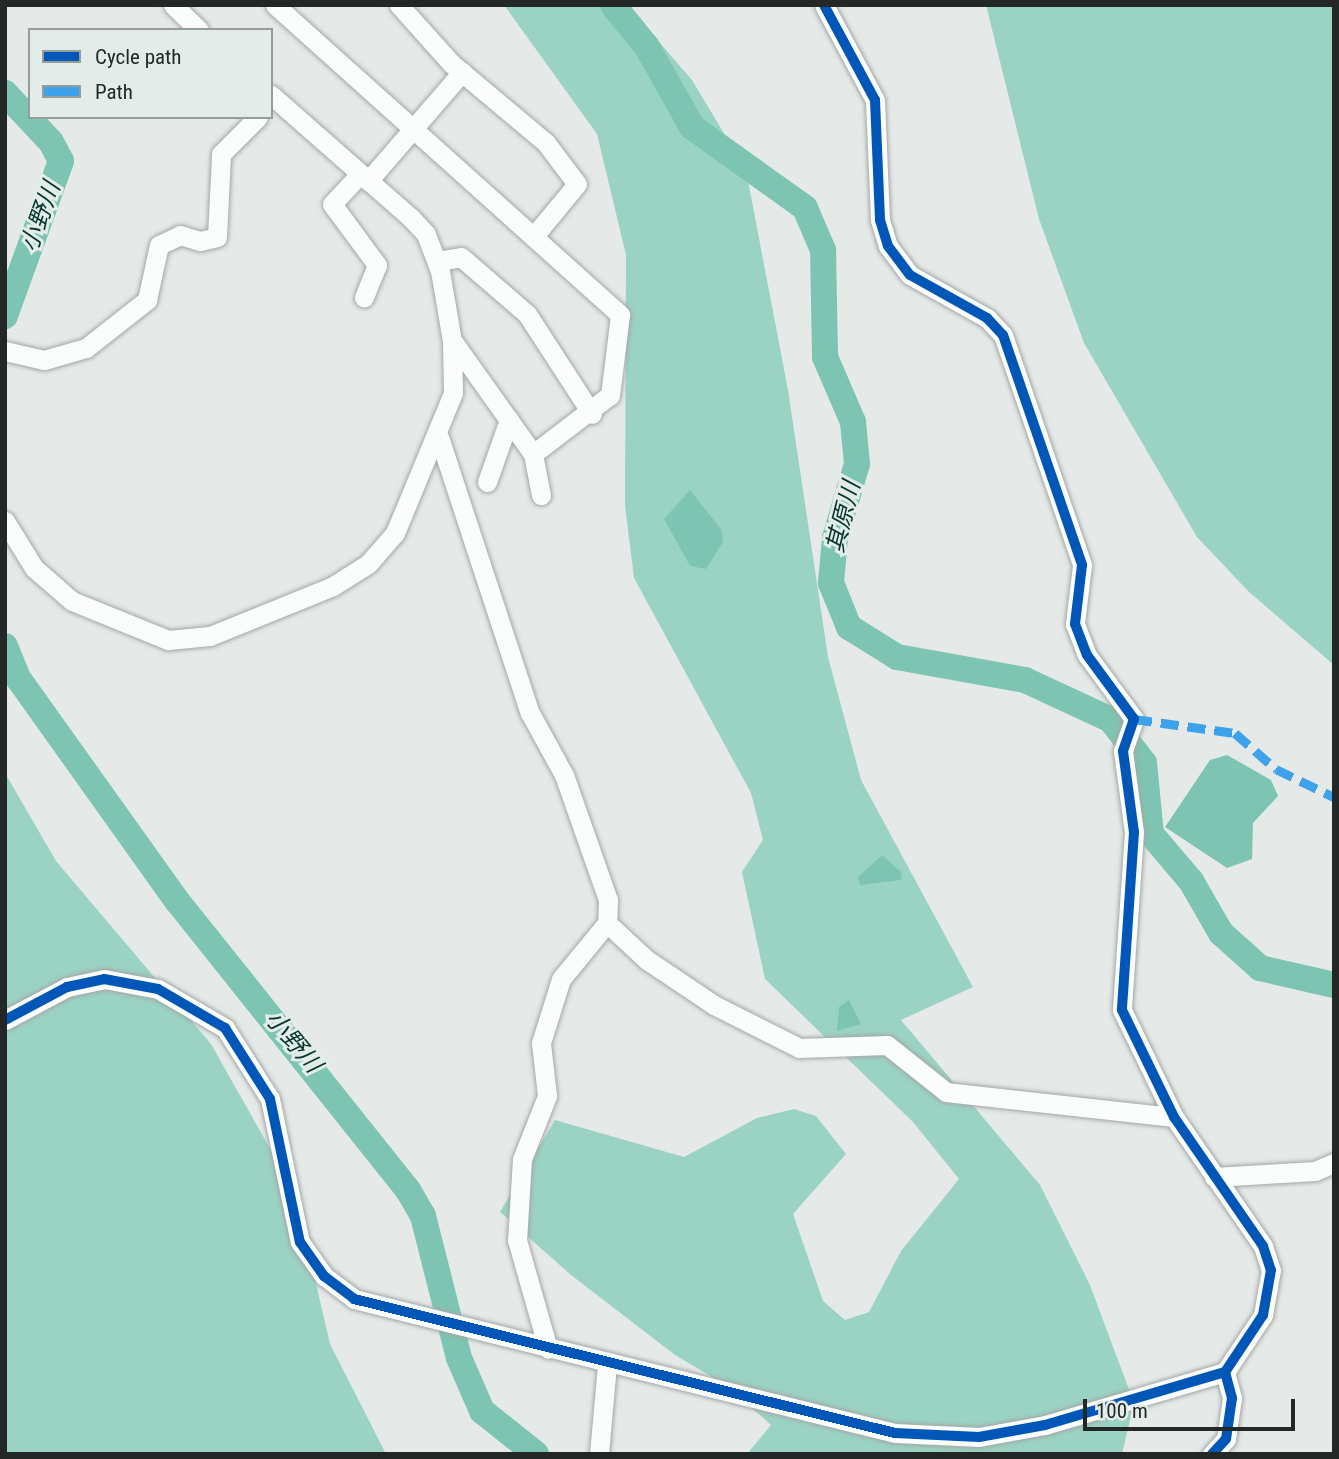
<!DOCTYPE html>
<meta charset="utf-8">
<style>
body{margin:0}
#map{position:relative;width:1339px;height:1459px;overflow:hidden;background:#e5eae8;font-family:"Roboto Condensed","Noto Sans JP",sans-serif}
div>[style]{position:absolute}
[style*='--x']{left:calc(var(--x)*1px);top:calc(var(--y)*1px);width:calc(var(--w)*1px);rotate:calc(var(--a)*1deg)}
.forest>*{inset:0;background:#9ad3c4}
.water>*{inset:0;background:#7dc5b2}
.river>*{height:26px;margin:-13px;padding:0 13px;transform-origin:13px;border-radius:13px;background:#7dc5b2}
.roads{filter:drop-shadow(0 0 2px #a4a7a5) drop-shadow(0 0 2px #a4a7a5)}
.minor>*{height:19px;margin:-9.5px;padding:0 9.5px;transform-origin:9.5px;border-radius:9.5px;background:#fbfcfc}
.quiet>*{height:9px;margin-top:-4.5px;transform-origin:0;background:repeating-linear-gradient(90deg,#3ea2eb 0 18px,transparent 0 27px)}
.cycleway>*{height:10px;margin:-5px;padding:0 5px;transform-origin:5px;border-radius:5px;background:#0057b8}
span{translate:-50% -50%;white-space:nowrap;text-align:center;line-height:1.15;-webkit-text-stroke:6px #e3ece9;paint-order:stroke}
.water-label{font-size:24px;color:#05352b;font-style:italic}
.frame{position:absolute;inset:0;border:7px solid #232725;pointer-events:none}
.legend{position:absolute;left:28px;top:28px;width:245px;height:91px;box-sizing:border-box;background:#e3ece9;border:2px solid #969d9b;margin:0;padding:9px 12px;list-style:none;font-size:21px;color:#232725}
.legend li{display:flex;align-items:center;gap:14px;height:35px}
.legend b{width:35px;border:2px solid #969d9b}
.scale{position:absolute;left:1083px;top:1399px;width:212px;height:32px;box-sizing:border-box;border:4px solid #232725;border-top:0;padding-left:9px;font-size:21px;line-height:24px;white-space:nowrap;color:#232725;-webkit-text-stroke:5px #e3ece9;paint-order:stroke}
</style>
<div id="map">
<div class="forest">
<div style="clip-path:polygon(504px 5px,627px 5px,692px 80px,746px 170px,788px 390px,828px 657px,861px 780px,973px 987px,901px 1020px,1040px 1185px,1090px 1285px,1134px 1403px,1122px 1454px,747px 1454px,771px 1425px,729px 1387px,675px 1355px,571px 1275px,500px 1212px,555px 1120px,684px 1157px,757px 1118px,794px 1109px,816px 1116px,846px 1154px,793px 1214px,823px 1301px,845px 1320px,869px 1312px,901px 1251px,959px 1179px,913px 1122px,765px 979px,742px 872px,763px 840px,751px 793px,634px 578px,625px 506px,626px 255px,597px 134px)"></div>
<div style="clip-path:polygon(986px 5px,1334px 5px,1334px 665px,1248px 591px,1197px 537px,1084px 343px,1039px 219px)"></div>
<div style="clip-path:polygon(5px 773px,56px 861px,211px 1044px,295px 1193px,330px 1344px,386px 1454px,5px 1454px)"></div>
</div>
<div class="water">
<div style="clip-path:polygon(690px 490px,721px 529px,723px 542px,706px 569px,690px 566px,664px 519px)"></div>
<div style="clip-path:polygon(1227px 755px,1271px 780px,1278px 796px,1253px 823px,1252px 859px,1227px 868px,1165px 827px,1210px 760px)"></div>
<div style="clip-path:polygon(882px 855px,902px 873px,901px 880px,860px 885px,858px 877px)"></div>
<div style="clip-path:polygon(849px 1000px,861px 1024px,837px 1031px,839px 1007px)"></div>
</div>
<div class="river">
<div style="--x:613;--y:5;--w:54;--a:51"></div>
<div style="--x:647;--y:47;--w:92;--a:60.6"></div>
<div style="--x:692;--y:127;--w:139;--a:35.6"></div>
<div style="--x:805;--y:208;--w:46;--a:66.8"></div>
<div style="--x:823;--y:250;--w:107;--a:88.9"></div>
<div style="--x:825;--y:357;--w:71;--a:66.7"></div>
<div style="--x:853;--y:422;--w:42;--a:84.6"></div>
<div style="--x:857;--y:464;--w:77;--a:106.6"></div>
<div style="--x:835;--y:538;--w:45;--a:95.1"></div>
<div style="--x:831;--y:583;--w:48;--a:67.8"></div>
<div style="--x:849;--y:627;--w:57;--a:32"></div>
<div style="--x:897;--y:657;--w:130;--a:10.2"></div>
<div style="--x:1025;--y:680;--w:95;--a:24.9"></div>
<div style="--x:1111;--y:720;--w:54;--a:52.5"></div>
<div style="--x:1144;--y:763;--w:71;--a:84.4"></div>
<div style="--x:1151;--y:834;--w:62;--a:49.6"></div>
<div style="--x:1191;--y:881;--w:60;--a:60"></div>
<div style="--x:1221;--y:933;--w:52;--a:41.9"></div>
<div style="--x:1260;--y:968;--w:76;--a:12.9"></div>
<div style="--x:5;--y:93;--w:67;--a:46.8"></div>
<div style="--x:51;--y:142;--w:21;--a:62"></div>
<div style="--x:61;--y:161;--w:165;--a:109.9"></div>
<div style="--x:5;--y:646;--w:35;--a:68"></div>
<div style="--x:18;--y:678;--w:275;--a:54.5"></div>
<div style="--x:178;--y:902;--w:369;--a:51.4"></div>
<div style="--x:408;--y:1190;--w:30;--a:60"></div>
<div style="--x:423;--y:1216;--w:146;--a:75.8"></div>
<div style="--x:459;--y:1358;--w:58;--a:66.5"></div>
<div style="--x:482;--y:1411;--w:69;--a:38.5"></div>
</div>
<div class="roads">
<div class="minor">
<div style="--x:173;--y:5;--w:36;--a:44"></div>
<div style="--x:275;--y:5;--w:464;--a:41.9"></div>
<div style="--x:620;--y:315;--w:81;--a:97.1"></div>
<div style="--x:610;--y:395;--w:97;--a:142.5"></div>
<div style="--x:533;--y:454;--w:140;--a:-125.4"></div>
<div style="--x:399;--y:5;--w:79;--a:48.1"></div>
<div style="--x:452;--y:64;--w:123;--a:40"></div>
<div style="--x:546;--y:143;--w:51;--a:52.9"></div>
<div style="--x:577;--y:184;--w:67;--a:129.6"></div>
<div style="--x:824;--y:5;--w:108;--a:61.8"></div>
<div style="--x:875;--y:100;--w:120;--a:87.6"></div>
<div style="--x:880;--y:220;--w:27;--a:73"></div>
<div style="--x:888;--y:246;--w:36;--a:53"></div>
<div style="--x:910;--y:275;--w:88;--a:29.2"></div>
<div style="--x:987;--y:318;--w:23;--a:47"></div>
<div style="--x:1003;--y:335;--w:243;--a:71"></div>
<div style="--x:1082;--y:565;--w:59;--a:96.8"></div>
<div style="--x:1075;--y:624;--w:33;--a:69"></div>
<div style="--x:1087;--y:655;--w:79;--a:53.7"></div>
<div style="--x:1134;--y:719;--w:34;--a:109"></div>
<div style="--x:1123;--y:751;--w:82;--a:82.3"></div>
<div style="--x:1134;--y:832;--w:178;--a:93.9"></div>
<div style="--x:1122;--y:1010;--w:119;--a:64.1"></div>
<div style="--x:1174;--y:1117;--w:157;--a:55.4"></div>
<div style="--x:1263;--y:1246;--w:25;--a:72"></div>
<div style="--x:1271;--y:1270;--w:46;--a:100.1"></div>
<div style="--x:1263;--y:1315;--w:69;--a:123.7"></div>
<div style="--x:1225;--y:1372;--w:27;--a:75"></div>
<div style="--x:1232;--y:1398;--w:41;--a:98.3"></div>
<div style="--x:1226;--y:1439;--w:21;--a:133"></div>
<div style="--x:360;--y:174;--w:41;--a:133"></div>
<div style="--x:332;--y:204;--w:76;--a:53.6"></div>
<div style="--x:377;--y:265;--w:35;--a:112"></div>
<div style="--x:368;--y:181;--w:144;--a:-49.2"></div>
<div style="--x:437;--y:261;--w:24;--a:-9"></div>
<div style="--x:461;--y:257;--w:87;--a:40.8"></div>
<div style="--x:527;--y:314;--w:119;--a:57"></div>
<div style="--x:5;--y:351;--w:40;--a:13"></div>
<div style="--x:44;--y:360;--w:44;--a:-15.9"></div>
<div style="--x:86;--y:348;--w:78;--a:-38.2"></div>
<div style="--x:147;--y:300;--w:56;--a:-77.7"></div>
<div style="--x:159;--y:245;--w:23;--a:-25"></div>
<div style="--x:180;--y:235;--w:21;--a:17"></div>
<div style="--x:200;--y:241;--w:17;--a:-13"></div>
<div style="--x:217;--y:237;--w:83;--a:-87.2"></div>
<div style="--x:221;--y:154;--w:52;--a:-45"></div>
<div style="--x:439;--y:437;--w:291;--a:71.8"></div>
<div style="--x:530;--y:713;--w:71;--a:61.3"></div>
<div style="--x:564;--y:775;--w:133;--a:70.6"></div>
<div style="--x:608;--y:900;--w:23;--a:92"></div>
<div style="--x:607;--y:923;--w:72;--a:129.4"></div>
<div style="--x:561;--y:979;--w:67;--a:107.4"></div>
<div style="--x:541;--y:1043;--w:53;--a:83.5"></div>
<div style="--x:547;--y:1096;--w:68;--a:111.6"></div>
<div style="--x:522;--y:1159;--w:81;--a:93.5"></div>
<div style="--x:517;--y:1240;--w:113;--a:74.1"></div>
<div style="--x:533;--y:454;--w:42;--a:79"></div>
<div style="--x:487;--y:482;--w:66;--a:-70.5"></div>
<div style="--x:5;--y:521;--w:55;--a:58.3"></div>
<div style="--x:34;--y:568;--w:50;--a:41"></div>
<div style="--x:72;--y:601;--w:104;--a:22.1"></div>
<div style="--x:168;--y:640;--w:42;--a:-5.4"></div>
<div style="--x:210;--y:636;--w:133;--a:-22.1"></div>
<div style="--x:333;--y:586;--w:41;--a:-32.2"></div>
<div style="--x:368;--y:564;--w:41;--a:-48.9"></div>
<div style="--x:395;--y:533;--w:152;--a:-67.5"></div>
<div style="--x:453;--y:393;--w:52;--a:-91.1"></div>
<div style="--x:452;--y:341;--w:71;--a:-99.7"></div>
<div style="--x:440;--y:271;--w:40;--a:-111"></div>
<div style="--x:426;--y:234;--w:23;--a:-133"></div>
<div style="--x:410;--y:217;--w:185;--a:-138.7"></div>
<div style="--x:607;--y:923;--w:54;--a:42.8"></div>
<div style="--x:647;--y:960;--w:81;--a:33.9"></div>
<div style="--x:714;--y:1005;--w:95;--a:26.8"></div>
<div style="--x:799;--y:1048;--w:88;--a:-2"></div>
<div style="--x:887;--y:1045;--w:75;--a:38.5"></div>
<div style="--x:946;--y:1092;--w:229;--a:6.3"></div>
<div style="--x:5;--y:1020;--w:70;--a:-28"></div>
<div style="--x:67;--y:987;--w:38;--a:-12"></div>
<div style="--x:104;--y:979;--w:55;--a:10.5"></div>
<div style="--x:158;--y:989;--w:78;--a:30.2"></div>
<div style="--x:225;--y:1028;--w:84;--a:57.6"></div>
<div style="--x:270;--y:1099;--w:146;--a:78.2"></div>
<div style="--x:300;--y:1242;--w:42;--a:54.8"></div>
<div style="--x:324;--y:1276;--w:38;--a:37"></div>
<div style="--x:354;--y:1299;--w:557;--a:13.91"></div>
<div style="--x:895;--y:1433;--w:84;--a:2.7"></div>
<div style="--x:979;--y:1437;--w:67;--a:-10.3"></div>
<div style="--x:1045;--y:1425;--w:188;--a:-16.4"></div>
<div style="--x:1214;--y:1177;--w:101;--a:-3.4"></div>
<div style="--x:1315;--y:1171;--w:21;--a:-23"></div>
<div style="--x:599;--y:1454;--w:89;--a:-84.9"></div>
</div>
</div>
<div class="quiet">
<div style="--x:1134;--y:719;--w:102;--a:7.9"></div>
<div style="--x:1235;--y:733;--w:55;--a:41.3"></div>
<div style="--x:1276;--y:769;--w:64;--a:25.8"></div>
</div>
<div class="cycleway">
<div style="--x:824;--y:5;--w:108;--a:61.8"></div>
<div style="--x:875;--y:100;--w:120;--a:87.6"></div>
<div style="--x:880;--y:220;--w:27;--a:73"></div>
<div style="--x:888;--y:246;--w:36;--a:53"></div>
<div style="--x:910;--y:275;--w:88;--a:29.2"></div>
<div style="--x:987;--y:318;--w:23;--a:47"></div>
<div style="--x:1003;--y:335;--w:243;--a:71"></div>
<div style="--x:1082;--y:565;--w:59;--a:96.8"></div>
<div style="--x:1075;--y:624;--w:33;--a:69"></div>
<div style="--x:1087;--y:655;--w:79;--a:53.7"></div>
<div style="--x:1134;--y:719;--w:34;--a:109"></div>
<div style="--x:1123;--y:751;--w:82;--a:82.3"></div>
<div style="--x:1134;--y:832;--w:178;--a:93.9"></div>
<div style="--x:1122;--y:1010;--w:119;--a:64.1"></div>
<div style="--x:1174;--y:1117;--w:157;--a:55.4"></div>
<div style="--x:1263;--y:1246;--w:25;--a:72"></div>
<div style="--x:1271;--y:1270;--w:46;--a:100.1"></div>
<div style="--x:1263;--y:1315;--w:69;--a:123.7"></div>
<div style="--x:1225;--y:1372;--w:27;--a:75"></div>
<div style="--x:1232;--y:1398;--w:41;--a:98.3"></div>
<div style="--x:1226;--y:1439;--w:21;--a:133"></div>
<div style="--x:5;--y:1020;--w:70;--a:-28"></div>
<div style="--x:67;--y:987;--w:38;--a:-12"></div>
<div style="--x:104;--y:979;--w:55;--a:10.5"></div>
<div style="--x:158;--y:989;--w:78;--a:30.2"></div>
<div style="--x:225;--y:1028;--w:84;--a:57.6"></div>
<div style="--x:270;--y:1099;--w:146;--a:78.2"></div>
<div style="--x:300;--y:1242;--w:42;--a:54.8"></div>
<div style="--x:324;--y:1276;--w:38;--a:37"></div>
<div style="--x:354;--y:1299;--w:557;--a:13.91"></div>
<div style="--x:895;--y:1433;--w:84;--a:2.7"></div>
<div style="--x:979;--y:1437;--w:67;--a:-10.3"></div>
<div style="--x:1045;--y:1425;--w:188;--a:-16.4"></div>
</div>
<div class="water-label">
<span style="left:41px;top:217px;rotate:-70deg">小野川</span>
<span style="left:844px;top:517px;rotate:-76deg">其原川</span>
<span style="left:293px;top:1042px;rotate:50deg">小野川</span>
</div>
<div class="frame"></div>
<ul class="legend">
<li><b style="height:9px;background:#0057b8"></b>Cycle path</li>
<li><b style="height:9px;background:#3ea2eb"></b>Path</li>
</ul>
<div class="scale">100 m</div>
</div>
